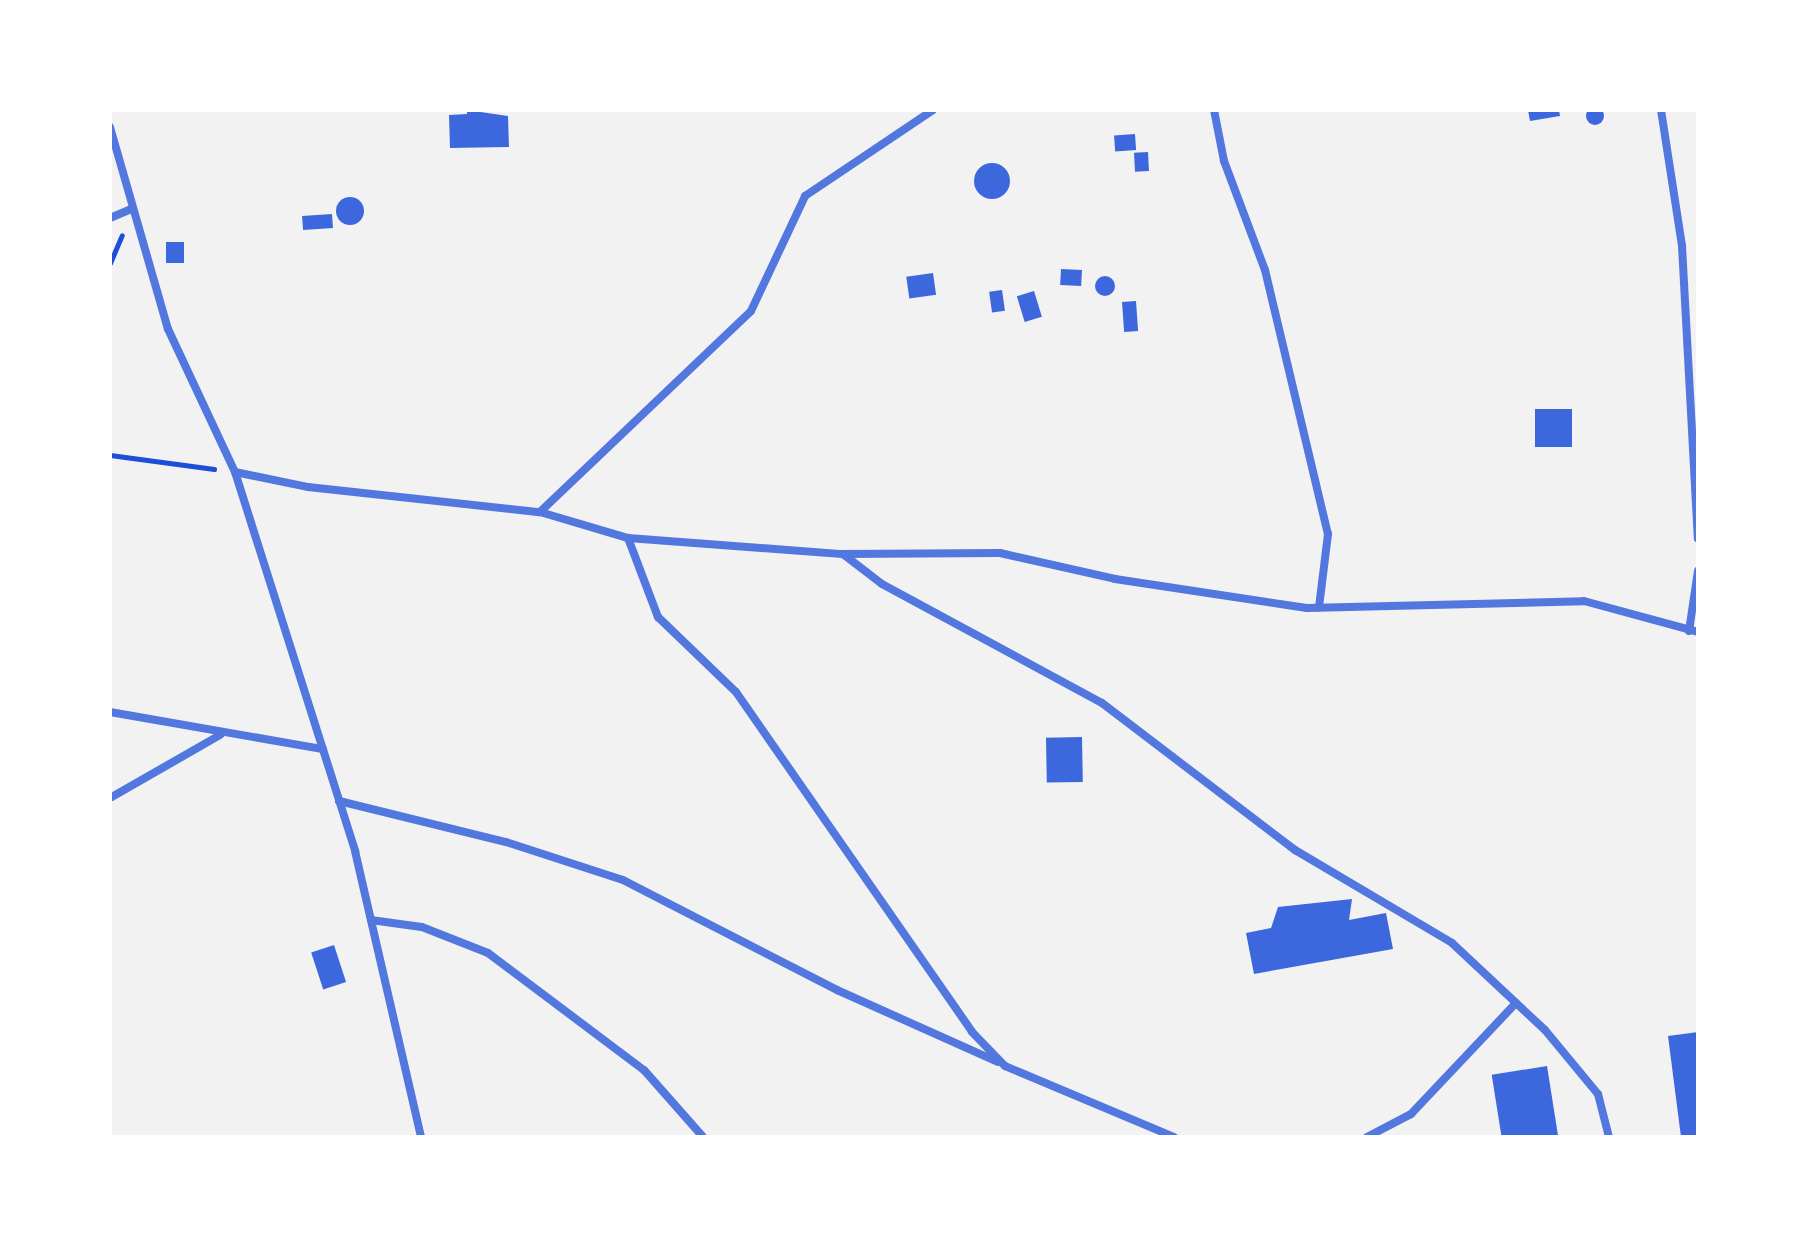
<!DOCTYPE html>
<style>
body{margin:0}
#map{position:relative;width:1808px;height:1247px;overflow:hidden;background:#f2f2f2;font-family:Lora,serif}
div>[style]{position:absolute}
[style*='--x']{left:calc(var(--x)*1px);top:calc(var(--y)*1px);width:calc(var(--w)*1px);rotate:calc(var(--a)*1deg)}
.building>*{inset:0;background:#3d67dc;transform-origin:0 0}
.round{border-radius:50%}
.path>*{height:5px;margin:-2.5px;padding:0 2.5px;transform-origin:2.5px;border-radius:2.5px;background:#1d4ed8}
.minor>*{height:8px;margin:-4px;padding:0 4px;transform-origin:4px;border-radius:4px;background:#5277de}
span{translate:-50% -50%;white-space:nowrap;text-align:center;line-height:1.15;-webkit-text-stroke:6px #fff;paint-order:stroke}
.frame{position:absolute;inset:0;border:112px solid #fff;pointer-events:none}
</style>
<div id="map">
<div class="building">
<div class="round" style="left:1586px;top:107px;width:18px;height:18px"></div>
<div style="clip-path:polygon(467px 110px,508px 116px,509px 147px,450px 148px,449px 115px,467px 114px)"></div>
<div style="clip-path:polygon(1528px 110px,1559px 110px,1560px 116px,1530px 121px)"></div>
<div style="left:1135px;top:134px;width:16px;height:21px;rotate:86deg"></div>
<div style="left:1148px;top:152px;width:19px;height:14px;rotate:87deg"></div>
<div class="round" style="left:974px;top:163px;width:36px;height:36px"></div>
<div class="round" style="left:336px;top:197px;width:28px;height:28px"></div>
<div style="left:332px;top:214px;width:14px;height:30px;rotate:86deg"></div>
<div style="left:166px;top:242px;width:18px;height:21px"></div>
<div style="left:1061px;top:269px;width:21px;height:16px;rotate:3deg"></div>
<div style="left:933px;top:273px;width:22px;height:27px;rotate:82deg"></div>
<div class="round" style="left:1095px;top:276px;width:20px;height:20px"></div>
<div style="left:1002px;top:290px;width:21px;height:13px;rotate:82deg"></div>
<div style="left:1034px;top:291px;width:27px;height:18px;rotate:73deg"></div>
<div style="left:1136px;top:301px;width:30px;height:14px;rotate:86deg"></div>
<div style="left:1535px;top:409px;width:37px;height:38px"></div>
<div style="left:1082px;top:737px;width:45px;height:36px;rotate:89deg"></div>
<div style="clip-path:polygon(1352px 899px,1349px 920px,1386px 913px,1393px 949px,1254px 974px,1246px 933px,1271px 928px,1278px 907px)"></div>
<div style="left:334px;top:945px;width:39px;height:24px;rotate:72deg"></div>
<div style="clip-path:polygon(1698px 1032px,1698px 1137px,1681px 1137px,1668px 1036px)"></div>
<div style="left:1547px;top:1066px;width:72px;height:56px;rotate:81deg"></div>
</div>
<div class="path">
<div style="--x:110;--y:263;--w:30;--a:-67"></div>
<div style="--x:110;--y:455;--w:105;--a:7.7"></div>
</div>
<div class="minor">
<div style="--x:1214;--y:110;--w:52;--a:78.9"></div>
<div style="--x:1224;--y:161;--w:116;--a:69.4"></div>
<div style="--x:1265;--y:270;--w:271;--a:76.6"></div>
<div style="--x:1328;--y:534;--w:74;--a:97"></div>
<div style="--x:1661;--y:110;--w:138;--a:81.2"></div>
<div style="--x:1682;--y:246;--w:293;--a:86.9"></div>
<div style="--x:110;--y:127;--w:210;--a:74"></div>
<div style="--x:168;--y:329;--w:158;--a:64.9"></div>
<div style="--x:235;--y:472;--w:398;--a:72.4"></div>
<div style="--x:355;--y:851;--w:294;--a:77"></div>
<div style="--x:110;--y:218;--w:25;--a:-23"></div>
<div style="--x:235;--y:472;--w:75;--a:11.6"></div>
<div style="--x:308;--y:487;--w:233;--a:6.2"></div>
<div style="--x:540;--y:512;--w:92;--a:16.5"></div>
<div style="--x:628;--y:538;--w:215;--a:4.3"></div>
<div style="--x:842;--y:554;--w:158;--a:-0.4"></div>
<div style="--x:1000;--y:553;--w:118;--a:12.7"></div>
<div style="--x:1115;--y:579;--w:194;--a:8.6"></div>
<div style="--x:1307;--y:608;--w:277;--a:-1.4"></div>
<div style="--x:1584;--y:601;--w:118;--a:15.2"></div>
<div style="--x:540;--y:512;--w:291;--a:-43.6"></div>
<div style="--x:751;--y:311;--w:127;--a:-64.8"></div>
<div style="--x:805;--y:196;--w:154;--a:-33.9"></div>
<div style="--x:628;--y:538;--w:85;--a:69.2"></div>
<div style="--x:658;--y:617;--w:108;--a:43.9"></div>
<div style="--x:736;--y:692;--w:414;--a:55.2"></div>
<div style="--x:972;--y:1032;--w:47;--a:45.9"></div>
<div style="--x:1005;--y:1066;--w:183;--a:22.8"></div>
<div style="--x:843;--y:554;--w:49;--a:37.6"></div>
<div style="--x:882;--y:584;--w:250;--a:28.4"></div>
<div style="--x:1102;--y:703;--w:243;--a:37.3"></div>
<div style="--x:1295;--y:850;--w:182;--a:30.6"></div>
<div style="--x:1452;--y:943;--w:127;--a:43.1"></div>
<div style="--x:1545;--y:1030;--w:83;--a:50.4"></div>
<div style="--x:1598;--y:1094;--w:44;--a:75.7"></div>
<div style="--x:1689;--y:631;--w:61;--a:-81.5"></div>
<div style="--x:110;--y:712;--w:216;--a:9.9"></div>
<div style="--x:110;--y:798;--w:127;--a:-29.8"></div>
<div style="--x:339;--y:801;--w:172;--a:13.8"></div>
<div style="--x:506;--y:842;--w:123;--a:18"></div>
<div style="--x:623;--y:880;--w:241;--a:27.2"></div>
<div style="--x:837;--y:990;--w:176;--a:24.1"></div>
<div style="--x:371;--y:920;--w:51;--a:7.8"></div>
<div style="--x:422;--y:927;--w:71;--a:21.5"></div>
<div style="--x:488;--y:953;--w:195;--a:36.9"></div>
<div style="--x:644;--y:1070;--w:89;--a:48.6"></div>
<div style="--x:1367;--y:1137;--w:50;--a:-27.6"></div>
<div style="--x:1411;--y:1114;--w:153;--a:-46.6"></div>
</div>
<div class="frame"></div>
</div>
